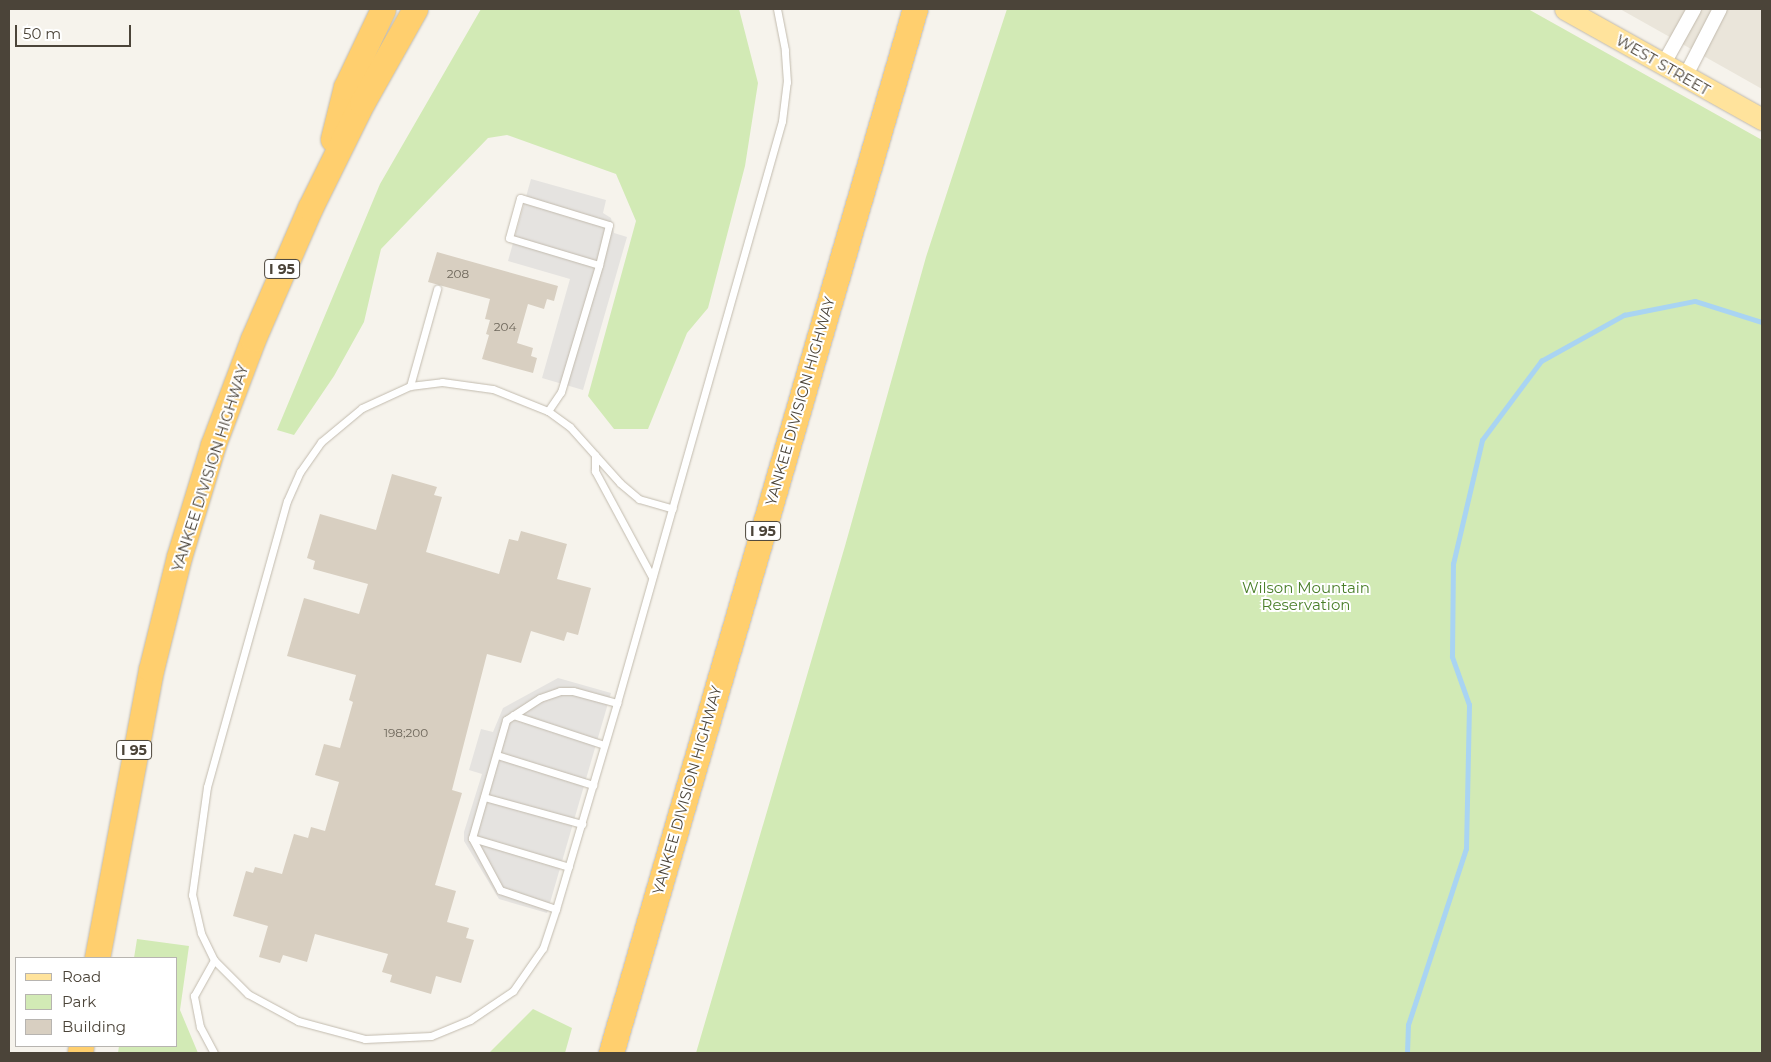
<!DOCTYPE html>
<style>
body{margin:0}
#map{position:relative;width:1771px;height:1062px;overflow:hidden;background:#f6f3ec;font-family:Montserrat,sans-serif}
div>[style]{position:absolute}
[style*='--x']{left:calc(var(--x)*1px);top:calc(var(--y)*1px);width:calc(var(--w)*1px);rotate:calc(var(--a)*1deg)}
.residential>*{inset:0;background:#eae5da}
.green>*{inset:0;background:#d2eab5}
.parking>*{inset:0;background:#e5e3e0}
.stream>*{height:4.5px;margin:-2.25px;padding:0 2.25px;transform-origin:2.25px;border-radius:2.25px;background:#a9d4f2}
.building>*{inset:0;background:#d8cfc1}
.roads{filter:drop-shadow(0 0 1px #c2bbae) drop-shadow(0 0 1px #c2bbae)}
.service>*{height:7px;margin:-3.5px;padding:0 3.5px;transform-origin:3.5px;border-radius:3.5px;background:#fff}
.minor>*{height:14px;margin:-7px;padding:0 7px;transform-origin:7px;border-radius:7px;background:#fff}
.primary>*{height:21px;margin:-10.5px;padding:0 10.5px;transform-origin:10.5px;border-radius:10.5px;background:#ffe39c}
.motorway>*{height:25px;margin:-12.5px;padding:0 12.5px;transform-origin:12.5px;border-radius:12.5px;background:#ffcf6e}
span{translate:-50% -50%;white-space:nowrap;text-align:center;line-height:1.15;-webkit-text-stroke:4px #fff;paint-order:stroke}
.number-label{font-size:12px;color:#6e675b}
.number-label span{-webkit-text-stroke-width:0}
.shield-label span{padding:1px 4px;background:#fff;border:1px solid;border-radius:4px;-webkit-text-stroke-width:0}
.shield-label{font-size:14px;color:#4b4439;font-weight:700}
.street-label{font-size:15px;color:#4b4439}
.park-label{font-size:15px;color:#4a7f2a}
.frame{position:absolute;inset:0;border:10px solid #4b4439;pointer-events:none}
.legend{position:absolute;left:15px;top:957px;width:162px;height:90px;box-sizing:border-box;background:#fff;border:1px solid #b7b4b0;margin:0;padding:6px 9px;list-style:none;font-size:15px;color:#4b4439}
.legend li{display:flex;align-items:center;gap:10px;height:25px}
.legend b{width:25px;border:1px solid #b7b4b0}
.scale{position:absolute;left:15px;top:25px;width:116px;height:22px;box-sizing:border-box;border:2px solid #4b4439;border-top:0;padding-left:6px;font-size:15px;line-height:18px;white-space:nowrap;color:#4b4439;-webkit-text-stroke:4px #fff;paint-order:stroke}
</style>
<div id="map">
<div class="residential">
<div style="clip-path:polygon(1620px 9px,1762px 9px,1762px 89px,1732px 72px)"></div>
</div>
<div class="green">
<div style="clip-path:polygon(481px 9px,739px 9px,758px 83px,745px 166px,708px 308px,687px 333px,648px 429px,614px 429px,588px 396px,636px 221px,616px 174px,507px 135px,488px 138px,381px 249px,364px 322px,334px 376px,294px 435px,277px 430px,380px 184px)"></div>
<div style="clip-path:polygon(1007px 9px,1528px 9px,1762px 140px,1762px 1053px,696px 1053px,845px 546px,926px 257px)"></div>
<div style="clip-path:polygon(137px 939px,189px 946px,180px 1010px,198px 1053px,118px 1053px,119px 1046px,176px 1046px,176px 958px,134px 958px)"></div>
<div style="clip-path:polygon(533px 1009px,572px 1028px,565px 1053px,489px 1053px)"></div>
</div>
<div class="parking">
<div style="clip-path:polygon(531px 179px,606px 200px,603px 213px,611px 218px,614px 233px,627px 237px,583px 390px,542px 378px,570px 279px,508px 261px)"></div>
<div style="clip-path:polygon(558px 678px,611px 693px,547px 913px,499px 899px,464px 841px,464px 832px,482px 774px,469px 770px,481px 729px,493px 732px,503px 708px)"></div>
</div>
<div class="stream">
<div style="--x:1407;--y:1053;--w:28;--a:-88"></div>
<div style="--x:1408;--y:1025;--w:185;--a:-71.8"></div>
<div style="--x:1466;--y:849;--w:144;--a:-88.8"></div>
<div style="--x:1469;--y:705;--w:51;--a:-109.5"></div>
<div style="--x:1452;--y:657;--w:93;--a:-89.4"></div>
<div style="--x:1453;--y:564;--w:127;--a:-76.8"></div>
<div style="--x:1482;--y:440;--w:99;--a:-53.2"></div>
<div style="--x:1541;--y:361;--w:95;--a:-29"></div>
<div style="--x:1624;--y:315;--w:72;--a:-11.2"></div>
<div style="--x:1695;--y:301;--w:70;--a:17.4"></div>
</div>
<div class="building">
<div style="clip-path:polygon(437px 252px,558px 286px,554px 301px,547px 299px,544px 309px,528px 304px,517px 343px,533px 348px,531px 356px,537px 358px,533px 373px,482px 359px,489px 335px,486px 334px,490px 320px,485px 319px,490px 299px,428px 282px)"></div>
<div style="clip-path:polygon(392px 474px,437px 487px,434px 495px,442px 497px,426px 552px,499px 574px,509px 539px,518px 541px,521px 531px,567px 544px,557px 579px,591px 588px,578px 635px,567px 632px,564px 641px,531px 631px,521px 663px,487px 654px,452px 790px,462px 793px,435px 885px,456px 891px,447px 922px,469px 928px,466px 938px,474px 940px,461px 983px,436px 976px,431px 994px,390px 982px,392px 975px,382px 972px,388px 954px,315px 934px,307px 962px,283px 955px,280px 963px,259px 957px,268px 926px,233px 916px,246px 871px,253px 873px,255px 867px,282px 874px,294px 834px,308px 838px,311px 827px,325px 831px,339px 782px,315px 775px,324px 744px,340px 748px,353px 702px,349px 700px,356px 675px,287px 656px,304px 598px,359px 614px,368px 584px,313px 569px,315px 561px,307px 558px,320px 514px,376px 530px)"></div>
</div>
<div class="roads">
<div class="service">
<div style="--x:410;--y:386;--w:101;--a:-74.4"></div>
<div style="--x:548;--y:411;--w:23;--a:-56"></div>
<div style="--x:561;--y:392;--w:133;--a:-73.3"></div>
<div style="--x:599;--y:265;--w:41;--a:-76"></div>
<div style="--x:609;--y:225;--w:93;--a:-163.1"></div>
<div style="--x:520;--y:198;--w:41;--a:105.4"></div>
<div style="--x:509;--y:238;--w:94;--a:16.7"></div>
<div style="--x:595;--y:455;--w:16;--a:90"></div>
<div style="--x:595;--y:471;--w:120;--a:61.7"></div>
<div style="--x:617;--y:703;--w:215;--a:106.5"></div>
<div style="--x:556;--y:909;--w:59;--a:-161.3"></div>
<div style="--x:500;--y:890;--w:59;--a:-118.3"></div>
<div style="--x:472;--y:838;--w:123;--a:-73.9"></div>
<div style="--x:506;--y:720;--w:40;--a:-32.9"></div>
<div style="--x:540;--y:698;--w:21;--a:-19"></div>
<div style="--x:560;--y:691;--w:13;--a:0"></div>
<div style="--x:573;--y:691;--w:46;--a:15.3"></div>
<div style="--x:617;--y:703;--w:605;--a:-74.17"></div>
<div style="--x:782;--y:121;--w:39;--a:-83"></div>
<div style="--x:787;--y:82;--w:32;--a:-94"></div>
<div style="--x:785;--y:50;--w:42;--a:-101"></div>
<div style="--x:513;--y:715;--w:96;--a:18.2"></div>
<div style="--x:497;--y:755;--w:101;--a:17.4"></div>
<div style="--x:484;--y:797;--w:102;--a:15.4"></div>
<div style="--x:472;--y:838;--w:101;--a:16.6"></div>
<div style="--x:214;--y:960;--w:48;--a:45"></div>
<div style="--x:248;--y:994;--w:57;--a:28.4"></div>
<div style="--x:298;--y:1021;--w:69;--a:15"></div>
<div style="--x:365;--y:1039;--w:66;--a:-2.6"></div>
<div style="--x:431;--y:1036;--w:42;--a:-22.3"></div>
<div style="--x:470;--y:1020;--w:52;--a:-34"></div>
<div style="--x:513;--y:991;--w:52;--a:-55.1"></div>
<div style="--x:543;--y:948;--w:41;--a:-71.6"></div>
<div style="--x:214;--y:1053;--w:30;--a:-118"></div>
<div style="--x:200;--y:1027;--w:32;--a:-101"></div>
<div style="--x:194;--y:996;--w:41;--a:-60.9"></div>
<div style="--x:214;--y:960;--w:30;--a:-116"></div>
<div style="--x:201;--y:933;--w:39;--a:-103"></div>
<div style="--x:192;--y:895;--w:109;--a:-82.1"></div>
<div style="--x:207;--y:787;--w:297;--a:-74.4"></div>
<div style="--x:287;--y:501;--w:32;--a:-66"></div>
<div style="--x:300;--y:472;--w:37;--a:-55"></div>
<div style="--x:321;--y:442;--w:53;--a:-39.7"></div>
<div style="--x:362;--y:408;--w:53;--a:-24.6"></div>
<div style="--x:410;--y:386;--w:32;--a:-7"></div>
<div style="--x:442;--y:382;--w:51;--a:7.8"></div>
<div style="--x:493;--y:389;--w:59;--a:21.8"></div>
<div style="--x:548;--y:411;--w:27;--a:36"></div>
<div style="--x:570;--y:427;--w:75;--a:48.2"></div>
<div style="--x:620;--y:483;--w:25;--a:40"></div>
<div style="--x:639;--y:499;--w:35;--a:16"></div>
</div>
<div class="minor">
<div style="--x:1663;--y:65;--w:64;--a:-61"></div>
<div style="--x:1685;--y:77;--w:76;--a:-62.8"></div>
</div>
<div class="primary">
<div style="--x:1565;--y:9;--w:226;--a:29.2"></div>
</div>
<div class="motorway">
<div style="--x:333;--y:139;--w:54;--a:-76"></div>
<div style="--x:346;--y:87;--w:86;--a:-64.6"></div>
<div style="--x:97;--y:958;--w:293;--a:-79.4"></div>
<div style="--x:151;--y:670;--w:116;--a:-76.1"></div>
<div style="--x:179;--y:557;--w:117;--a:-73.1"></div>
<div style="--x:213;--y:445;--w:113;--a:-69.3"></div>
<div style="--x:253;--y:339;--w:143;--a:-66.5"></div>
<div style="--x:310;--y:208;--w:117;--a:-63.7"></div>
<div style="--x:362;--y:103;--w:108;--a:-60.6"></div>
<div style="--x:80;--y:1053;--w:7;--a:-82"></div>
<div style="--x:611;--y:1053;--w:1087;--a:-73.77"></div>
</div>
</div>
<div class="number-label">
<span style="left:458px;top:274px">208</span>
<span style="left:505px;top:327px">204</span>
<span style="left:406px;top:733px">198;200</span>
</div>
<div class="shield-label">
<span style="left:282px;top:269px">I 95</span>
<span style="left:763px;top:531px">I 95</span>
<span style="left:134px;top:750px">I 95</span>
</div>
<div class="street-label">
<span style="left:1663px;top:65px;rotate:30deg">WEST STREET</span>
<span style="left:800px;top:401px;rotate:-74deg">YANKEE DIVISION HIGHWAY</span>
<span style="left:210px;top:468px;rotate:-72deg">YANKEE DIVISION HIGHWAY</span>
<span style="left:687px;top:790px;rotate:-74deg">YANKEE DIVISION HIGHWAY</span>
</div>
<div class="park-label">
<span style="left:1306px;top:596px">Wilson Mountain<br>Reservation</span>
</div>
<div class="frame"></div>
<ul class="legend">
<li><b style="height:6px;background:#ffe39c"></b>Road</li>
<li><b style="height:14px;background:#d2eab5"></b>Park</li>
<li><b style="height:14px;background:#d8cfc1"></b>Building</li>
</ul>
<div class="scale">50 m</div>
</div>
